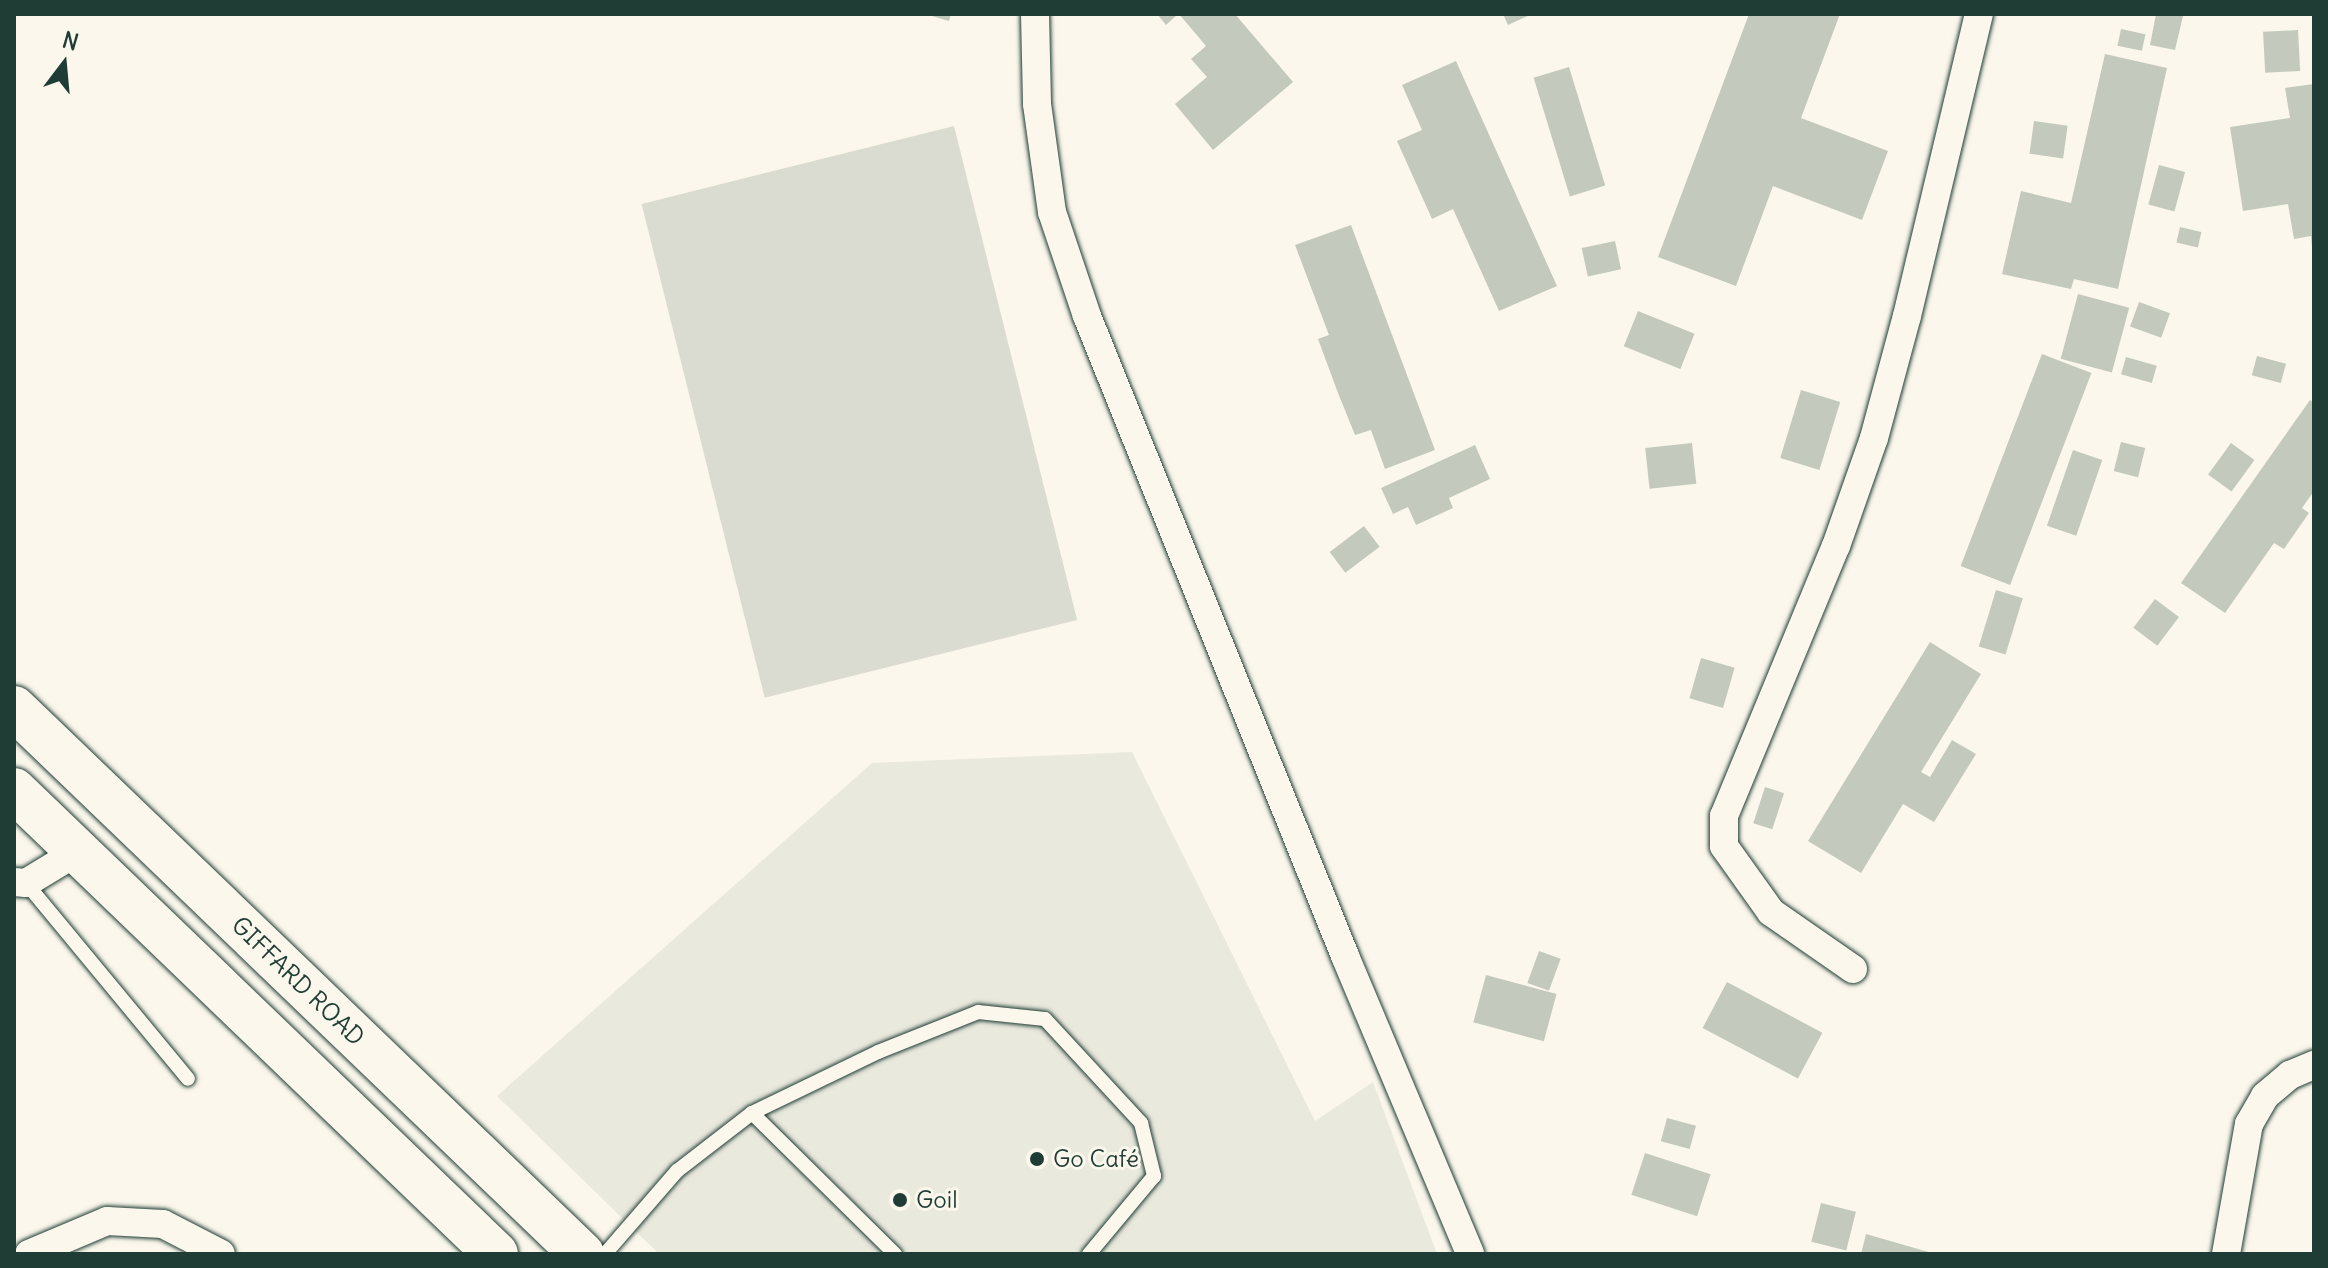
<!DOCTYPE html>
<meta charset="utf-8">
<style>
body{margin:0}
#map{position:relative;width:2328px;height:1268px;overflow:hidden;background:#fbf7ec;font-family:Delius,sans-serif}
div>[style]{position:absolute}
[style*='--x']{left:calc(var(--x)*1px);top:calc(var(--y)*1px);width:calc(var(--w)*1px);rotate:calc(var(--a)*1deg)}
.built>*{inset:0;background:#eae9de}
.green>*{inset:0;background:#dbdcd1;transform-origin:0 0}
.building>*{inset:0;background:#c4c9be;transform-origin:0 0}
.roads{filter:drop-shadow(0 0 2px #1f3d34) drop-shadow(0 0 2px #1f3d34)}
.lane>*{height:14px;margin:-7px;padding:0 7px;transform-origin:7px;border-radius:7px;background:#fbf7ec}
.street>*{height:28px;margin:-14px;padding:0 14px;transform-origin:14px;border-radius:14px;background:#fbf7ec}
.primary>*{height:44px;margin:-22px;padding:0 22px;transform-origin:22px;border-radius:22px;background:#fbf7ec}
.dots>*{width:22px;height:22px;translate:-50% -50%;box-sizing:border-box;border:4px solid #fbf7ec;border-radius:50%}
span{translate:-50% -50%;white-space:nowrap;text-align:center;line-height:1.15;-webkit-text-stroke:6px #fbf7ec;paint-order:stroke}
.street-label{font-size:24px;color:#1f3d34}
.poi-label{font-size:24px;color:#1f3d34}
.left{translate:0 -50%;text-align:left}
.frame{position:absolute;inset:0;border:16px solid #1f3d34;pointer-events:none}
.north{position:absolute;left:24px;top:24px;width:80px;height:80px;-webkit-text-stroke:6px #fbf7ec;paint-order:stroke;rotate:16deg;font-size:22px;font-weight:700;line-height:32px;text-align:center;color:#1f3d34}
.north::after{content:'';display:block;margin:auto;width:28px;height:36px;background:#1f3d34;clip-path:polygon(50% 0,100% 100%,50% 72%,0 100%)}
</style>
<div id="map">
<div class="built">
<div style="clip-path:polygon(1132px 752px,1315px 1121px,1373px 1082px,1437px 1254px,659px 1254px,497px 1096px,872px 763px)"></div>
</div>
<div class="green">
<div style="left:954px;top:126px;width:509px;height:322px;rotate:76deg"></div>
</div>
<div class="building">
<div style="clip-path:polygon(925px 14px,951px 14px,949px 21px)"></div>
<div style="clip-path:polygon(1157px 14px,1178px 14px,1166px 25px)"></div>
<div style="clip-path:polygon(1179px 14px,1235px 14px,1293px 82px,1213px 150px,1175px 104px,1207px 77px,1191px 59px,1206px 46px)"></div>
<div style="clip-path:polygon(1503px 14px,1532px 14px,1508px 25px)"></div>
<div style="clip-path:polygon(1749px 14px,1840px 14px,1801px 118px,1888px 151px,1862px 220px,1773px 186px,1736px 286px,1658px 257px)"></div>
<div style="clip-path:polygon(2156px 14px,2183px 16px,2175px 50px,2150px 45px)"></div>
<div style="left:2121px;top:29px;width:25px;height:17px;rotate:12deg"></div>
<div style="left:2298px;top:30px;width:41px;height:35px;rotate:87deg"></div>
<div style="clip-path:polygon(2105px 54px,2167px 68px,2118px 289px,2074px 279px,2071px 289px,2002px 274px,2021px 191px,2071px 203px)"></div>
<div style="clip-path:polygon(1456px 61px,1557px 286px,1499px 311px,1453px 209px,1432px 219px,1397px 141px,1422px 130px,1402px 85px)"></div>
<div style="left:1569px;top:67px;width:124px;height:37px;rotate:73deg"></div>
<div style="clip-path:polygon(2314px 84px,2314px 247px,2312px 247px,2311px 236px,2294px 239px,2288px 204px,2243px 211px,2230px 127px,2290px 118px,2285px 88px)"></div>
<div style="left:2034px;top:121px;width:34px;height:33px;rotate:8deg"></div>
<div style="left:2159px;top:165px;width:27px;height:41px;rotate:15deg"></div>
<div style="clip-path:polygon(1351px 225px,1435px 450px,1385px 469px,1371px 430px,1355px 435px,1338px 393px,1318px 339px,1329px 335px,1295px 245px)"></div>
<div style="left:2180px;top:227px;width:22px;height:16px;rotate:13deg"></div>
<div style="left:1615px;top:241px;width:29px;height:34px;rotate:78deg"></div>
<div style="left:2078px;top:294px;width:53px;height:67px;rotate:15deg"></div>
<div style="left:2139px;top:302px;width:33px;height:26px;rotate:20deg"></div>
<div style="left:1638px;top:311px;width:61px;height:38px;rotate:22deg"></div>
<div style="left:2042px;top:354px;width:53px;height:227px;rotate:21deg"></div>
<div style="left:2257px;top:356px;width:30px;height:20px;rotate:15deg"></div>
<div style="left:2126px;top:357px;width:32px;height:18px;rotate:16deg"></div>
<div style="left:1801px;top:390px;width:41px;height:71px;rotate:17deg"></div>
<div style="clip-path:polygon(2310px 400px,2314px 403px,2314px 491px,2302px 508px,2309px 513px,2284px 549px,2274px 543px,2225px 613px,2181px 583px)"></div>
<div style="left:2121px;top:442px;width:25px;height:30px;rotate:14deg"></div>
<div style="left:1692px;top:443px;width:41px;height:47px;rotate:84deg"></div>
<div style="left:2231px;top:443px;width:29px;height:39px;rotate:36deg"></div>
<div style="clip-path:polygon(1475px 445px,1490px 479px,1449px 498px,1453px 508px,1416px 525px,1408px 507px,1393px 514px,1381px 488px)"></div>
<div style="left:2073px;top:450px;width:31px;height:80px;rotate:19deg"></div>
<div style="left:1364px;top:526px;width:26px;height:43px;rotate:53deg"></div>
<div style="left:1996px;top:590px;width:28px;height:59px;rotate:17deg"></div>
<div style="left:2155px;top:599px;width:30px;height:36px;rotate:37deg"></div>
<div style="clip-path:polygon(1930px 642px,1981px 674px,1921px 772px,1930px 777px,1952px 740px,1976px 754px,1934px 822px,1903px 804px,1861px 873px,1808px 841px)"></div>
<div style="left:1701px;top:658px;width:35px;height:42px;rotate:16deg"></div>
<div style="left:1765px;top:787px;width:20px;height:38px;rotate:18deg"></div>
<div style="left:1539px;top:951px;width:23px;height:34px;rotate:20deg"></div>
<div style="left:1486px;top:975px;width:73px;height:49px;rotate:15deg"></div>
<div style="left:1727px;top:982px;width:108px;height:52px;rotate:28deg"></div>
<div style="left:1667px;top:1118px;width:30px;height:24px;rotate:15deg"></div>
<div style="left:1645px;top:1153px;width:69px;height:44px;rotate:18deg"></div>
<div style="left:1821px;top:1203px;width:36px;height:40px;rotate:14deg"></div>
<div style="clip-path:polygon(1866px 1234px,1932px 1253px,1931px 1254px,1861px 1254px)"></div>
</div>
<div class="roads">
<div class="lane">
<div style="--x:26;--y:883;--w:254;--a:50.4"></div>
<div style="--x:752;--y:1113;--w:140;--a:-25.8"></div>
<div style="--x:878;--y:1052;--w:108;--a:-21.8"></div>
<div style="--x:978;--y:1012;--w:67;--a:6"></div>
<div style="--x:1045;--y:1019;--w:142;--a:47.3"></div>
<div style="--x:1141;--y:1123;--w:55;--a:76.2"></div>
<div style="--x:1154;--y:1176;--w:102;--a:129.8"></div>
<div style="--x:605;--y:1254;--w:110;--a:-49.1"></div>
<div style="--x:677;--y:1171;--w:95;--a:-37.7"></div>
<div style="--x:752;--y:1113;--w:201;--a:44.6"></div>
</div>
<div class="street">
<div style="--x:1035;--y:14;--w:90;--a:88.7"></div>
<div style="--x:1037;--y:104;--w:109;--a:82.1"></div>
<div style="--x:1052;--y:212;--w:110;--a:71.4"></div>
<div style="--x:1087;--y:316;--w:690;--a:68.04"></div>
<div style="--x:1345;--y:956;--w:323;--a:67.2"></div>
<div style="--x:14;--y:882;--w:12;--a:5"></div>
<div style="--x:26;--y:883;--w:60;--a:-31.3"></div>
<div style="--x:1853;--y:969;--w:100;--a:-145.2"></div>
<div style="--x:1771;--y:912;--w:81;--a:-125.5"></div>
<div style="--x:1724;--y:846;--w:30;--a:-90"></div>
<div style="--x:1724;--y:816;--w:292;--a:-67.5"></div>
<div style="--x:1836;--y:546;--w:114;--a:-70.6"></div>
<div style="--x:1874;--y:438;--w:126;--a:-74.9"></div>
<div style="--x:1907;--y:316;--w:310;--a:-76.6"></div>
<div style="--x:29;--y:1254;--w:85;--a:-22.9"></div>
<div style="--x:107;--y:1221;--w:56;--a:3.1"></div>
<div style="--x:163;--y:1224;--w:65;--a:27.3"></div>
<div style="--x:2226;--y:1254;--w:132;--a:-80"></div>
<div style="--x:2249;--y:1124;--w:32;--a:-60"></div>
<div style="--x:2265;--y:1096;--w:33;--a:-40"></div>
<div style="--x:2290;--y:1075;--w:26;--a:-23"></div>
</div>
<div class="primary">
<div style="--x:14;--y:708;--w:788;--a:43.87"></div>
<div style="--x:14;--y:790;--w:669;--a:43.91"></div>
</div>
</div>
<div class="dots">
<div style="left:1037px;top:1159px;background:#1f3d34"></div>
<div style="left:900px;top:1200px;background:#1f3d34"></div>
</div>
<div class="street-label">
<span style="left:298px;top:981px;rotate:44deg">GIFFARD ROAD</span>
</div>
<div class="poi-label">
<span class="left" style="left:1053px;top:1159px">Go Café</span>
<span class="left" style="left:916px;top:1200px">Goil</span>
</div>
<div class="frame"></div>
<div class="north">N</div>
</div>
